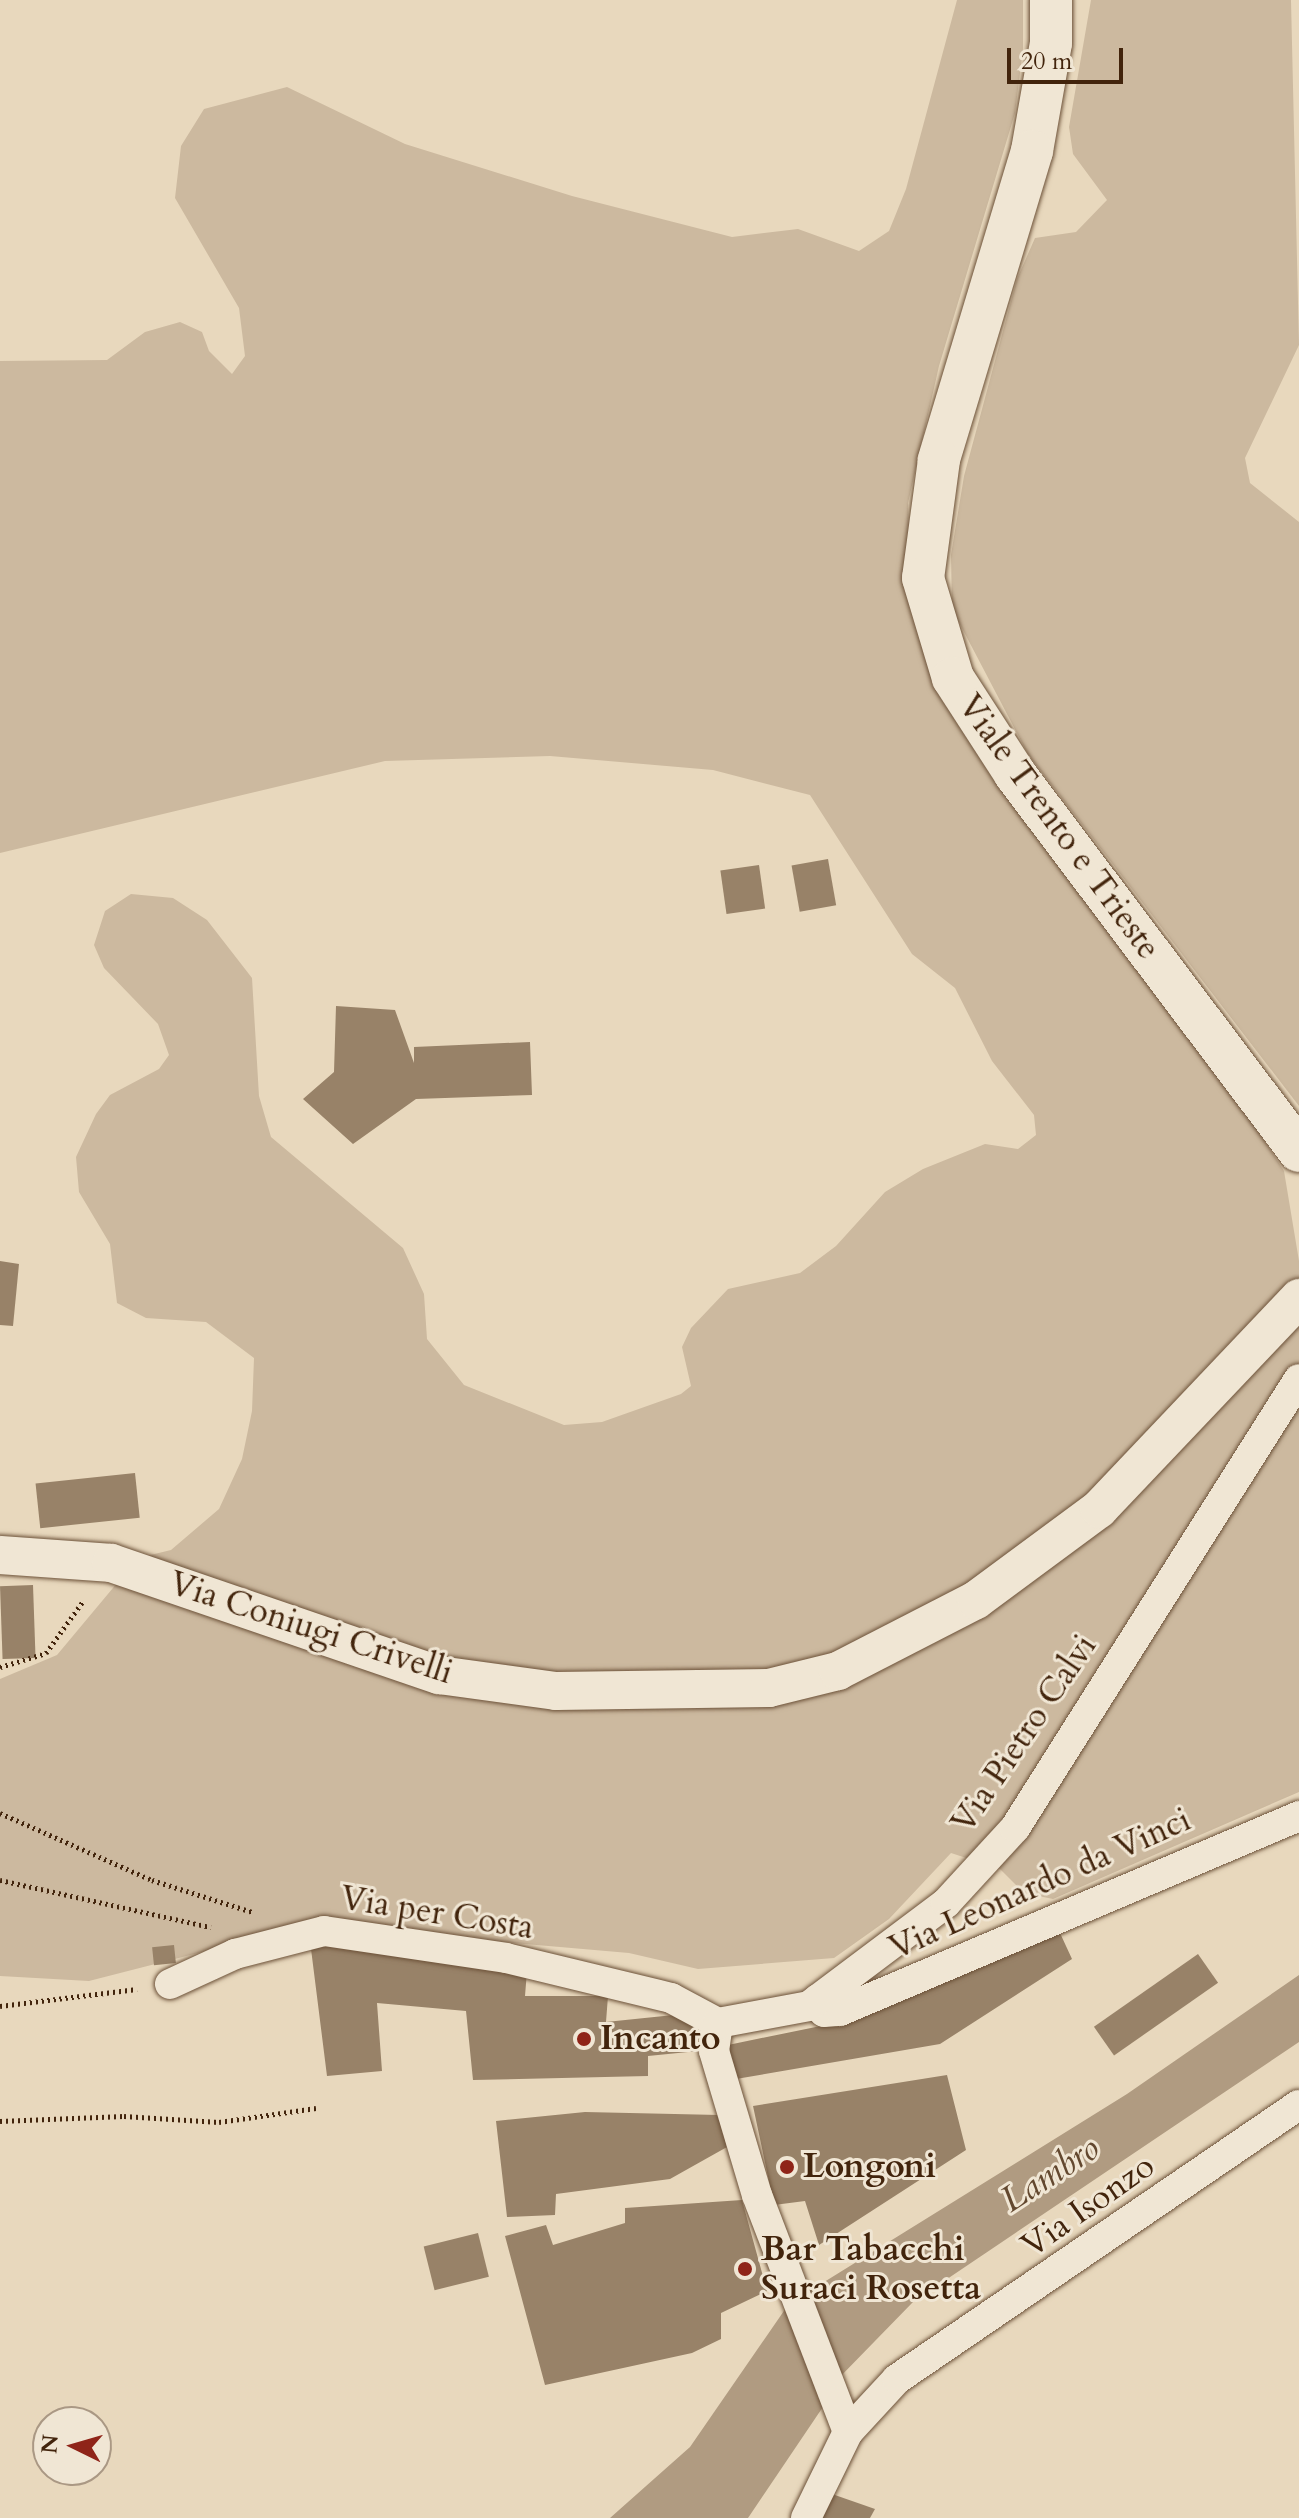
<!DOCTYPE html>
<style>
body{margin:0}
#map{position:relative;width:1299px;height:2518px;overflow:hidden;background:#e8d8bd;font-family:Cardo,serif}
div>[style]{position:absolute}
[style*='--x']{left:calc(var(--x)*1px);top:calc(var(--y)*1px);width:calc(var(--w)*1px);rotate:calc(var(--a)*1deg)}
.green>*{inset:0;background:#ccb99f}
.water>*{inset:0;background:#b09b81}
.building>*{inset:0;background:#988268;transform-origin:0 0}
.path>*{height:5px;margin-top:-2.5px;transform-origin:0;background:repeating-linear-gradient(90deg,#42240c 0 2px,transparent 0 6px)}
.roads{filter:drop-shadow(0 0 2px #6c5138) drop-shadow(0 0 2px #6c5138)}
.minor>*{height:30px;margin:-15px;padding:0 15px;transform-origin:15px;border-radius:15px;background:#f0e6d4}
.tertiary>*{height:38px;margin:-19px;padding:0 19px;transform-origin:19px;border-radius:19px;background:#f0e6d4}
.secondary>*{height:42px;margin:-21px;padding:0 21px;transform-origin:21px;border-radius:21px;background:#f0e6d4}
.dots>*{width:22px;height:22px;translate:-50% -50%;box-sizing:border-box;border:4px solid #f0e6d4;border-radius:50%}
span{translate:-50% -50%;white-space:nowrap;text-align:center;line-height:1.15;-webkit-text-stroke:6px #f0e6d4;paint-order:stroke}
.street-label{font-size:34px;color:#42240c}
.poi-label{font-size:34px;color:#42240c;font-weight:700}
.left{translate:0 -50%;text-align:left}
.water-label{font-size:36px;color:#63482f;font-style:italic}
.north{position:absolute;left:32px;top:2406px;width:80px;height:80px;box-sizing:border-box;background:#f0e6d4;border:2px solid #aa9884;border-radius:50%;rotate:275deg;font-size:22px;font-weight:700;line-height:32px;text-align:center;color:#42240c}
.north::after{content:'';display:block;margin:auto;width:28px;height:36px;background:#8f2418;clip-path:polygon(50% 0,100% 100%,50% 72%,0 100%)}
.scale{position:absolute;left:1007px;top:48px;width:116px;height:36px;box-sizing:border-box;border:4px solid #42240c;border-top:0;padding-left:10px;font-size:24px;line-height:28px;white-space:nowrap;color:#42240c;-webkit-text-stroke:6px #f0e6d4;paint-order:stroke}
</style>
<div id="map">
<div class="green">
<div style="clip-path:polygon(957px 0,1023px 0,1023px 49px,1015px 113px,939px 366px,908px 503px,912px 600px,1284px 1171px,1299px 1261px,1299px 1792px,1053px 1899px,1024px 1893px,1000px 1869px,951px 1853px,889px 1919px,834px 1958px,698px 1969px,629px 1953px,446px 1937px,237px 1943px,89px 1981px,0 1976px,0 1679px,57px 1655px,138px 1558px,171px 1550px,219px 1509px,242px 1459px,252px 1411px,254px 1358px,206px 1322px,146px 1318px,117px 1303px,110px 1244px,79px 1192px,76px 1157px,96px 1114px,110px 1095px,159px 1069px,169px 1055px,158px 1024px,104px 968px,94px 945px,105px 911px,131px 894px,173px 898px,207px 920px,252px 978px,259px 1096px,271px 1137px,403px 1248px,424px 1294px,427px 1339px,464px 1385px,564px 1425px,602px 1422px,681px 1394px,691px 1386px,682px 1347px,691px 1328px,728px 1289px,800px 1273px,836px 1246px,885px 1192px,923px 1169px,985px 1144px,1018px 1149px,1036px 1135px,1034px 1115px,992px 1061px,955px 988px,912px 954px,810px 795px,713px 770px,550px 756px,385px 761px,0 853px,0 361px,107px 360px,145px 332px,180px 322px,202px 332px,209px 351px,232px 374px,245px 356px,239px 308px,175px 198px,181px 146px,204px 109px,287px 87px,405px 144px,572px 196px,732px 237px,798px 229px,859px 251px,889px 231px,906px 189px)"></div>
<div style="clip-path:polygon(1091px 0,1291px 0,1299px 345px,1245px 458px,1250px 483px,1299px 522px,1299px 1106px,1028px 754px,952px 609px,951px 555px,964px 476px,1017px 279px,1035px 238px,1076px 232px,1107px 200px,1073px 154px,1069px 127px)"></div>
</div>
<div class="water">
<div style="clip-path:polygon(1299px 1975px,1299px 2042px,913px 2302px,836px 2381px,800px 2297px,1127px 2094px)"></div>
<div style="clip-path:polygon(788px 2305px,829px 2398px,748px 2518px,610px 2518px,690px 2447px)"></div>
</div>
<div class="building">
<div style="left:828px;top:859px;width:47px;height:37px;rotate:80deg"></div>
<div style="left:759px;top:865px;width:44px;height:39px;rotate:82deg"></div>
<div style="clip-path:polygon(336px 1006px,395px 1010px,414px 1063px,414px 1047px,530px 1042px,532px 1095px,416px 1099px,353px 1144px,303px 1099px,334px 1072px)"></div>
<div style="clip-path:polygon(0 1261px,19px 1264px,13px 1326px,0 1325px)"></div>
<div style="left:135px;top:1473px;width:45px;height:100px;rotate:84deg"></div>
<div style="left:33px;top:1585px;width:73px;height:33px;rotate:88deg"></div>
<div style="clip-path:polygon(1060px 1933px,1072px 1959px,940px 2044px,736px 2079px,728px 2045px,845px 2021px)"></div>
<div style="clip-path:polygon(310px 1941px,527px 1971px,525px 1996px,608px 1996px,606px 2022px,693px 2013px,698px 2051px,648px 2056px,648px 2076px,473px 2080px,466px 2011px,377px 2003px,382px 2071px,327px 2076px)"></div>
<div style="left:174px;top:1945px;width:18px;height:22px;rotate:84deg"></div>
<div style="left:1198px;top:1954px;width:35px;height:127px;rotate:55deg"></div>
<div style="clip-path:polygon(947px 2075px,966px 2150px,819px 2245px,805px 2201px,774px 2205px,753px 2106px)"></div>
<div style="clip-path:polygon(585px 2112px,719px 2115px,727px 2147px,670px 2179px,556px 2194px,555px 2215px,507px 2217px,496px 2121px)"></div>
<div style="clip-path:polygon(742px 2200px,767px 2291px,721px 2313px,721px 2339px,692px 2353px,545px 2385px,505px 2236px,546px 2225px,553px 2245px,625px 2223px,625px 2208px)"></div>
<div style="left:478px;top:2233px;width:45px;height:56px;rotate:76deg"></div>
<div style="clip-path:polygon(832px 2494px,875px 2509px,870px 2518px,821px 2518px)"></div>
</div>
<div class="path">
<div style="--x:0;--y:1667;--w:48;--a:-16.9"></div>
<div style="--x:46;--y:1653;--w:65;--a:-54.4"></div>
<div style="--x:0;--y:1813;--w:166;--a:23.8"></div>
<div style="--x:152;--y:1880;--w:105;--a:17.7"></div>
<div style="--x:0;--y:1880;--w:216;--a:12.6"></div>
<div style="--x:0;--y:2006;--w:138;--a:-7.1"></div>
<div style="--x:0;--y:2121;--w:124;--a:-2.3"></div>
<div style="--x:124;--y:2116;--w:95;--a:3.6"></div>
<div style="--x:219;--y:2122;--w:98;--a:-8.2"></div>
</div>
<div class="roads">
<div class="minor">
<div style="--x:170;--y:1984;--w:72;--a:-24.8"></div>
<div style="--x:235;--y:1954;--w:92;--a:-14.5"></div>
<div style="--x:324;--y:1931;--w:184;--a:8.4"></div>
<div style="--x:506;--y:1958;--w:170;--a:13.6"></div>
<div style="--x:671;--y:1998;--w:53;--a:28"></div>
<div style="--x:818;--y:1999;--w:14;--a:65"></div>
<div style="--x:824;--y:2012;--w:16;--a:-4"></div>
<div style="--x:840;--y:2011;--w:499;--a:-23"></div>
<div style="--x:718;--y:2023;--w:93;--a:-10.6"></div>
<div style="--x:809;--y:2006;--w:171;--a:-36.9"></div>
<div style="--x:946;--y:1903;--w:102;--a:-47.4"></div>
<div style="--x:1015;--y:1828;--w:531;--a:-57.69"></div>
<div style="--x:718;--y:2023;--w:28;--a:98"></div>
<div style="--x:714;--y:2051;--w:150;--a:73.4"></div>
<div style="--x:757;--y:2195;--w:254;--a:69"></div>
<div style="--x:806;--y:2518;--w:96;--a:-64"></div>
<div style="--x:848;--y:2432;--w:72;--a:-47.2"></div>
<div style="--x:897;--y:2379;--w:486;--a:-34.3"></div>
</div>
<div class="tertiary">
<div style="--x:0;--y:1555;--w:111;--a:4.1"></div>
<div style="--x:111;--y:1563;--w:347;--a:18.9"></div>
<div style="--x:439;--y:1675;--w:118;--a:7.8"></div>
<div style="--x:556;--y:1691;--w:213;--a:-0.8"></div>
<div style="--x:769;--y:1688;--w:71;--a:-13.8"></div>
<div style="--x:838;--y:1671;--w:155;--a:-27.2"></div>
<div style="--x:976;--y:1600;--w:153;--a:-36.5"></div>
<div style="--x:1099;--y:1509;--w:291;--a:-46.5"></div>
</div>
<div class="secondary">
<div style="--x:1051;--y:0;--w:43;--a:90"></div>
<div style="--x:1051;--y:43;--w:110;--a:100"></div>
<div style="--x:1032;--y:151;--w:323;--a:106.8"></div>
<div style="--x:939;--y:460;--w:119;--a:97.7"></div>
<div style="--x:923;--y:578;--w:104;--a:73.3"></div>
<div style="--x:953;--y:678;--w:114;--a:57.1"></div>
<div style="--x:1015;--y:774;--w:472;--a:53"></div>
</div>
</div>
<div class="dots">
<div style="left:584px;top:2039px;background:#8f2418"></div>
<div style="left:787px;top:2167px;background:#8f2418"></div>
<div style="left:745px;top:2269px;background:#8f2418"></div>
</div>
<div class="street-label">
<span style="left:1059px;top:827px;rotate:54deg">Viale Trento e Trieste</span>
<span style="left:311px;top:1628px;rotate:18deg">Via Coniugi Crivelli</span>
<span style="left:1024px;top:1734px;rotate:-56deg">Via Pietro Calvi</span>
<span style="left:1040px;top:1884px;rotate:-24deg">Via Leonardo da Vinci</span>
<span style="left:437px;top:1913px;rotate:9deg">Via per Costa</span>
<span style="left:1088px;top:2206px;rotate:-35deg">Via Isonzo</span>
</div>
<div class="poi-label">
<span class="left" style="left:600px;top:2039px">Incanto</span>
<span class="left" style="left:803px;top:2167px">Longoni</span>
<span class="left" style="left:761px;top:2269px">Bar Tabacchi<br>Suraci Rosetta</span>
</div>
<div class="water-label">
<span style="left:1050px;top:2174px;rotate:-33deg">Lambro</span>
</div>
<div class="north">N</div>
<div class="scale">20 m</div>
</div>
